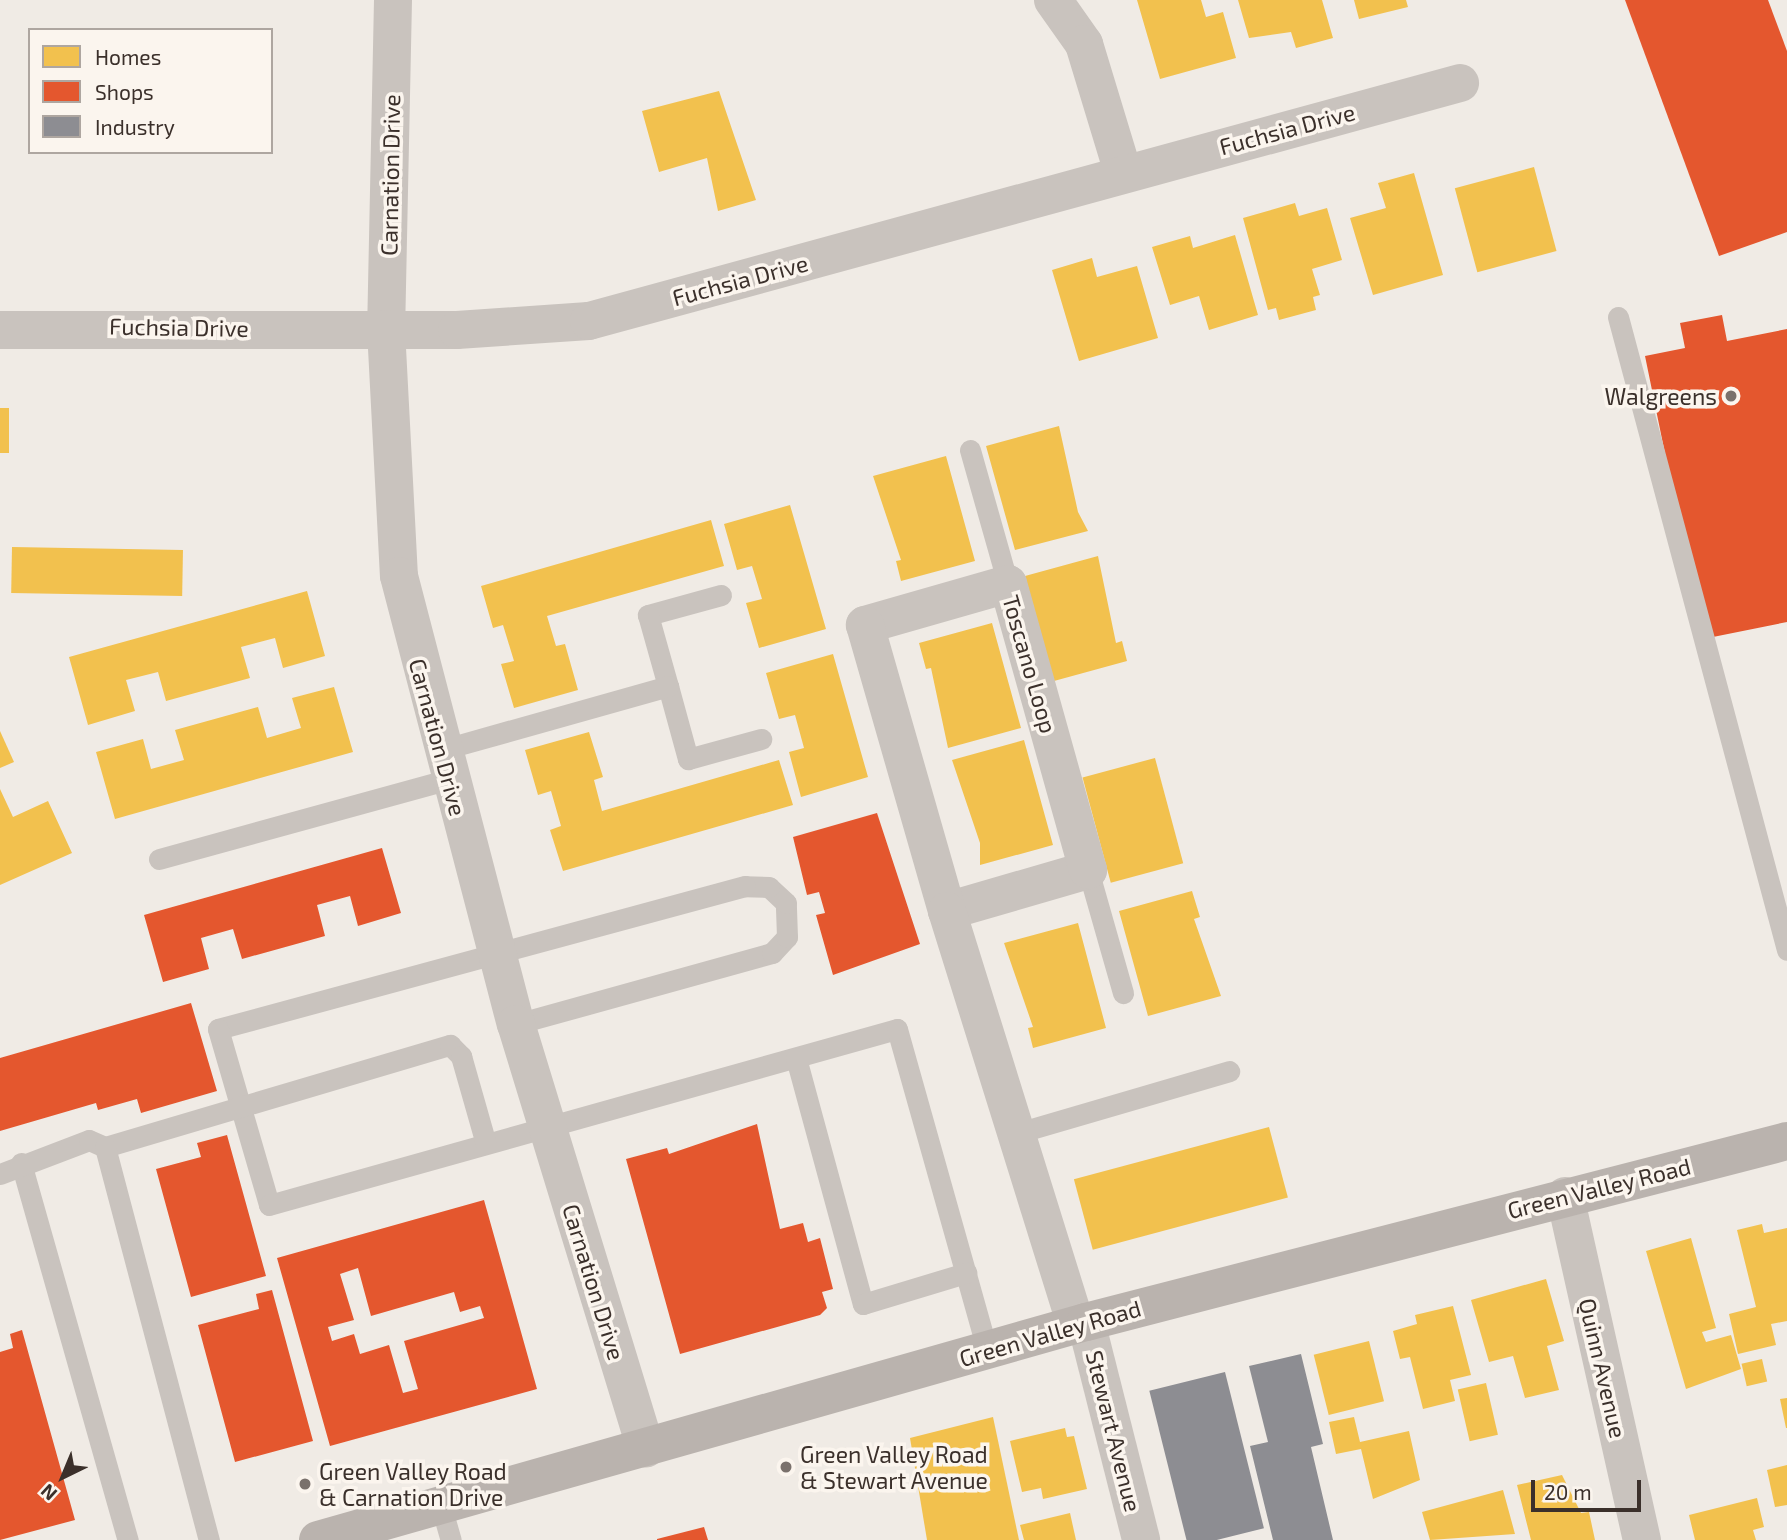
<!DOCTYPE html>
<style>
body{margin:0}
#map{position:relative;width:1787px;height:1540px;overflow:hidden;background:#f0ebe5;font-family:"Exo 2",sans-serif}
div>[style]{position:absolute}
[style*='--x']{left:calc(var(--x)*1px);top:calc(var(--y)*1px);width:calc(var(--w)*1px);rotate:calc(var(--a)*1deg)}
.homes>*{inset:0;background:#f2c14e;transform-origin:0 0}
.shops>*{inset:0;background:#e4572e}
.industry>*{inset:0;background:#8d8d92;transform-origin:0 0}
.service>*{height:21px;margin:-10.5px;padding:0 10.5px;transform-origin:10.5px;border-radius:10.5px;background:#c9c3be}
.minor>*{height:38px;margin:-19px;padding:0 19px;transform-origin:19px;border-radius:19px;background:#c9c3be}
.secondary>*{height:38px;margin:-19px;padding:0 19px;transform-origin:19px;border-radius:19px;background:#bab3ae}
.dots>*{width:19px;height:19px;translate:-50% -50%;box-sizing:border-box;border:4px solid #fbf5ee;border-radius:50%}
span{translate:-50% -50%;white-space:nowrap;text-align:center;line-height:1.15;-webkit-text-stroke:7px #fbf5ee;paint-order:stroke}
.street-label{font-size:23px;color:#3b302b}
.poi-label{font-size:23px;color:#3b302b}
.right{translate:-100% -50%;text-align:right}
.left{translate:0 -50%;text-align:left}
.legend{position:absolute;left:28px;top:28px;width:245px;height:126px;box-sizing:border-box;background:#fbf5ee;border:2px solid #aea6a0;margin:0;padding:9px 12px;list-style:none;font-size:21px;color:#3b302b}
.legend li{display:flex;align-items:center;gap:14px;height:35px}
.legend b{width:35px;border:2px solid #aea6a0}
.north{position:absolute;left:28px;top:1442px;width:70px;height:70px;-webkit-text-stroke:5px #fbf5ee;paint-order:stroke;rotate:223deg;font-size:19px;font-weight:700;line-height:28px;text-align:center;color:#3b302b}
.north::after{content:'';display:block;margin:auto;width:24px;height:32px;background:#3b302b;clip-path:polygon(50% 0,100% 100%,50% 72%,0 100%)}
.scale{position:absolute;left:1531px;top:1480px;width:110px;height:32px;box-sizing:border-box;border:4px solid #3b302b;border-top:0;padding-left:9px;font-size:21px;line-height:24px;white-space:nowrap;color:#3b302b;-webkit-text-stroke:5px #fbf5ee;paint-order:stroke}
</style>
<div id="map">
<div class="homes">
<div style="clip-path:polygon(1137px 0,1201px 0,1206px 17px,1223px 12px,1236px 58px,1160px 79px)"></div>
<div style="clip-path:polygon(1238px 0,1322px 0,1333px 38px,1296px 48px,1291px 32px,1249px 38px)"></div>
<div style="clip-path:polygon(1354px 0,1406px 0,1408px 7px,1359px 19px)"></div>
<div style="clip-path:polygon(719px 91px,756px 200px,718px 211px,707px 158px,659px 172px,642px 111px)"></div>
<div style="left:1534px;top:167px;width:87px;height:82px;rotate:75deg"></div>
<div style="clip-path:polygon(1414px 173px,1443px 275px,1373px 295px,1350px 218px,1386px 208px,1378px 183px)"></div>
<div style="clip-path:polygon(1295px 203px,1299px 216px,1327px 208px,1342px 260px,1312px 269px,1320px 295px,1313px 297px,1316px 310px,1279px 320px,1276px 308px,1268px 310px,1243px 218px)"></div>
<div style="clip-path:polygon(1235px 235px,1258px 315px,1209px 330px,1199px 296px,1170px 305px,1152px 247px,1190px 236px,1193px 248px)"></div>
<div style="clip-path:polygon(1092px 258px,1097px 277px,1137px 266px,1158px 338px,1079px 361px,1052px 270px)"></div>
<div style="left:0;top:408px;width:9px;height:45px"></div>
<div style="clip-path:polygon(1059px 426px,1078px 512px,1088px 531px,1015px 550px,986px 446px)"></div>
<div style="clip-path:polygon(946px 456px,975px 561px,901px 581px,896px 561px,901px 560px,873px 476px)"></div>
<div style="clip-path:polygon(790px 505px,826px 629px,759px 648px,746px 603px,762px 599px,752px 566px,737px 570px,724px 524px)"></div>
<div style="clip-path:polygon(711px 520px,724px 566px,547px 616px,556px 646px,565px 644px,578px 690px,514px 708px,501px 664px,514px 661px,503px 625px,493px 628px,481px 586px)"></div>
<div style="left:12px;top:547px;width:171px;height:46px;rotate:1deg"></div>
<div style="clip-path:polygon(1098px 556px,1116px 643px,1122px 641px,1127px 661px,1054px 681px,1025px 576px)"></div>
<div style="clip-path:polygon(307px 591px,325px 656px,283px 668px,275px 638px,241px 647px,250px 678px,166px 701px,158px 672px,126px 680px,135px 711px,88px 725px,69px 657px)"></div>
<div style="clip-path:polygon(992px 623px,1021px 728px,948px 748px,931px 668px,926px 669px,919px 643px)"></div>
<div style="clip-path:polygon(833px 654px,868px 777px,801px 797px,789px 752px,804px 748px,795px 715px,779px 719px,766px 673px)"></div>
<div style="clip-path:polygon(334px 687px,353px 752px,115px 819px,96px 752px,143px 739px,151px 769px,184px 760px,175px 730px,258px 707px,267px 738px,301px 728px,292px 698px)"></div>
<div style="clip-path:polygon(0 731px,14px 762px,0 768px)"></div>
<div style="clip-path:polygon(589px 732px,603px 777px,594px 780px,602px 811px,779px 760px,793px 805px,563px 871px,550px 830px,561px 826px,551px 791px,538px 795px,525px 750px)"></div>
<div style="clip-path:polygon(1024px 740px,1053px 845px,980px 865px,980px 843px,952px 760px)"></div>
<div style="left:1155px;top:758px;width:109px;height:75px;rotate:75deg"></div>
<div style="clip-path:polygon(0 789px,13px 817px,48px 801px,72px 853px,0 885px)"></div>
<div style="clip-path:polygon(1192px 891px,1200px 917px,1194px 919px,1221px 996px,1148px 1016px,1119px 911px)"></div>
<div style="clip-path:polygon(1078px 923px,1106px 1028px,1033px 1048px,1028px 1028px,1033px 1027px,1004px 943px)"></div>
<div style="left:1269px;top:1127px;width:73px;height:202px;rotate:75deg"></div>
<div style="clip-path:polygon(1762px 1224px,1764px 1233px,1787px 1228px,1787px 1321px,1771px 1324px,1776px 1345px,1738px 1354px,1729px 1314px,1756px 1307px,1737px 1230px)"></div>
<div style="clip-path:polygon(1691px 1238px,1716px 1328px,1702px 1332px,1706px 1342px,1731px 1335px,1741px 1369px,1686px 1389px,1646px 1251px)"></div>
<div style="clip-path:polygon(1546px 1279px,1564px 1341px,1547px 1346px,1559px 1390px,1525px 1398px,1513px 1356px,1489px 1362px,1471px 1300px)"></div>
<div style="clip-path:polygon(1453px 1306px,1471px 1375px,1450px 1380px,1455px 1401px,1423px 1409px,1410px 1357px,1400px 1359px,1393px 1331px,1417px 1324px,1415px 1315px)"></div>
<div style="left:1369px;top:1341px;width:62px;height:57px;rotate:76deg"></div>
<div style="left:1762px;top:1359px;width:23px;height:21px;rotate:77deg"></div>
<div style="left:1486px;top:1383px;width:53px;height:29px;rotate:77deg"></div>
<div style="clip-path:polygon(1787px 1398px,1787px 1428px,1786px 1428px,1780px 1399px)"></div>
<div style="clip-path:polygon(993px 1417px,1019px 1540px,927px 1540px,910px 1438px)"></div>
<div style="clip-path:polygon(1354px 1417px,1360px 1442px,1409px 1431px,1420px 1480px,1373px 1499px,1361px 1449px,1336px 1454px,1329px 1422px)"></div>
<div style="clip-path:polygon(1065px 1428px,1067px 1437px,1074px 1436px,1087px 1489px,1043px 1499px,1041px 1488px,1022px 1492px,1010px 1441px)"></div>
<div style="clip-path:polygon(1787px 1465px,1787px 1505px,1775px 1507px,1767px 1470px)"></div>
<div style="clip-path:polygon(1562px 1475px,1581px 1513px,1589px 1512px,1595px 1540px,1531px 1540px,1517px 1485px)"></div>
<div style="clip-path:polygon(1503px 1490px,1515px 1534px,1430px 1540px,1422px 1512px)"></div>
<div style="clip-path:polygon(1757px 1498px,1764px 1527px,1753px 1530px,1756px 1540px,1695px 1540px,1689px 1515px)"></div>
<div style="clip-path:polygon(1070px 1513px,1076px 1540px,1024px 1540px,1020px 1525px)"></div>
</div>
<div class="shops">
<div style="clip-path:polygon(1625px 0,1768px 0,1787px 51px,1787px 232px,1719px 256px)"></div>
<div style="clip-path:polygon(1722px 315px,1727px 341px,1787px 329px,1787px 622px,1703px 639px,1645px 356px,1685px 348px,1680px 323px)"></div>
<div style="clip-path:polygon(877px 813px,920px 944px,833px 975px,816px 915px,825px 913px,819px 892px,807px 895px,793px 837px)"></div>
<div style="clip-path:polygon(382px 848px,401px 913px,358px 926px,350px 896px,317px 905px,325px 936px,242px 959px,233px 929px,201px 938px,209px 969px,163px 982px,144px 915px)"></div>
<div style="clip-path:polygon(191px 1003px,217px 1091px,141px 1113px,137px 1099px,98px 1110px,96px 1103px,0 1131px,0 1058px)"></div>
<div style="clip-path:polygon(757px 1124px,780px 1229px,803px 1223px,808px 1242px,820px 1238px,833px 1289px,822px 1292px,827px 1308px,820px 1315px,680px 1354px,626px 1159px,667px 1148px,669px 1154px)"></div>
<div style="clip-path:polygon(227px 1135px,266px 1276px,191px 1297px,156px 1169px,201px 1157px,197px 1143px)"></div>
<div style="clip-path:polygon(evenodd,484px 1200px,537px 1389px,330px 1446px,277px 1258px,484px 1200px,358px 1268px,371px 1316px,454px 1292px,460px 1312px,480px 1306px,484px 1318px,404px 1341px,418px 1389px,403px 1393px,389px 1345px,360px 1354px,354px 1334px,332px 1341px,328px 1327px,354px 1320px,340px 1274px,358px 1268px)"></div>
<div style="clip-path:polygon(272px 1290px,313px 1441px,235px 1462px,198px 1325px,259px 1309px,256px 1294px)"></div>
<div style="clip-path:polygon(22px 1330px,75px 1520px,0 1540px,0 1352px,13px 1348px,10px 1334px)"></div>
<div style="clip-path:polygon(704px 1527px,708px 1540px,657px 1540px,657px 1539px)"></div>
</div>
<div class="industry">
<div style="clip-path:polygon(1301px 1354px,1323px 1444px,1311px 1447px,1333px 1540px,1273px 1540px,1250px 1446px,1268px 1442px,1249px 1366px)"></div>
<div style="left:1225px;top:1372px;width:161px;height:78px;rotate:76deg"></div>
</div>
<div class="service">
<div style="--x:1618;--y:317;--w:655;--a:75.05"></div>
<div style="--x:970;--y:450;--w:139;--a:74.2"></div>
<div style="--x:721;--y:595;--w:76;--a:164.7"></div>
<div style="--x:648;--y:615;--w:74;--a:74.3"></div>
<div style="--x:668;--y:686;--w:76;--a:74.7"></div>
<div style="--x:688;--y:759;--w:76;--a:-15.3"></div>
<div style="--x:441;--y:750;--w:236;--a:-15.7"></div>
<div style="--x:159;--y:859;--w:301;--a:-15.4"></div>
<div style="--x:1088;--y:870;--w:128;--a:74.1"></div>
<div style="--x:516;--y:1024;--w:266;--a:-15.5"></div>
<div style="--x:772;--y:953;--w:22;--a:-47"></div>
<div style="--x:787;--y:937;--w:34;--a:-92"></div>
<div style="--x:786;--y:903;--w:23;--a:-137"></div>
<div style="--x:769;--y:887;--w:24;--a:-178"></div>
<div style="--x:745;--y:886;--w:546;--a:164.82"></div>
<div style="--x:218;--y:1029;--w:183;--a:73.8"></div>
<div style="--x:269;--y:1205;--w:652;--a:-15.66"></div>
<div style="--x:897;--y:1029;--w:333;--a:74.3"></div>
<div style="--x:796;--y:1058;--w:255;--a:74.8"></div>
<div style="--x:863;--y:1304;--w:108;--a:-16.8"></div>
<div style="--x:1021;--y:1132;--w:217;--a:-16.3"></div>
<div style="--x:105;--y:1147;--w:360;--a:-16.5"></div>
<div style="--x:450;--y:1045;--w:16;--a:45"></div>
<div style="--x:461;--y:1056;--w:91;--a:74.1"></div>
<div style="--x:21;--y:1163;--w:392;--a:74.2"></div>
<div style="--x:0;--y:1174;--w:95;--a:-20.9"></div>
<div style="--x:89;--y:1140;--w:17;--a:24"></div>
<div style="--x:105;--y:1147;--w:407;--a:75.2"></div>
<div style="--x:441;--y:1506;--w:35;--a:74"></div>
</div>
<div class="minor">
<div style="--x:393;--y:0;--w:329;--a:91.2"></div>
<div style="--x:386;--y:329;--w:247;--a:87"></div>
<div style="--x:399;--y:576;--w:463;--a:75.4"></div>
<div style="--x:516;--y:1024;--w:444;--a:73"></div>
<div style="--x:1053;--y:0;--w:54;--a:54.8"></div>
<div style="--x:1084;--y:44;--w:134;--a:73.1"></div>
<div style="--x:0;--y:330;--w:457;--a:0"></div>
<div style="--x:457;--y:330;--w:132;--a:-3.9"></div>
<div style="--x:589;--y:321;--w:903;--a:-15.28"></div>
<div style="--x:947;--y:911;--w:147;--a:-16.2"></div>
<div style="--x:1088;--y:870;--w:297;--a:-105.6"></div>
<div style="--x:1008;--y:584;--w:149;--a:164"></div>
<div style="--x:865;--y:625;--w:298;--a:74"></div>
<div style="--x:947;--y:911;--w:434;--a:72.7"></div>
<div style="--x:1565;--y:1196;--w:353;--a:77.4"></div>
<div style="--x:1086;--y:1322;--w:225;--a:75.8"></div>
</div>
<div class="secondary">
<div style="--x:318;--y:1540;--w:798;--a:-15.85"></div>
<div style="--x:1086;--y:1322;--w:724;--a:-14.48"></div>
</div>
<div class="dots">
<div style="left:1731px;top:396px;background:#7a716c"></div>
<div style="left:786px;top:1467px;background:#7a716c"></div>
<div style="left:305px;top:1484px;background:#7a716c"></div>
</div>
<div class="street-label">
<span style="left:1287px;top:129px;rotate:-15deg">Fuchsia Drive</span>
<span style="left:390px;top:175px;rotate:-89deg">Carnation Drive</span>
<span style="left:740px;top:280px;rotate:-15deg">Fuchsia Drive</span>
<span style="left:179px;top:327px;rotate:1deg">Fuchsia Drive</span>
<span style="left:1030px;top:664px;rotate:74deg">Toscano Loop</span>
<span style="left:438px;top:737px;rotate:75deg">Carnation Drive</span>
<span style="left:1599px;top:1188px;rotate:-14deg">Green Valley Road</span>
<span style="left:594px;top:1282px;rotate:73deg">Carnation Drive</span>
<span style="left:1050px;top:1333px;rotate:-16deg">Green Valley Road</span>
<span style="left:1603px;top:1368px;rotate:77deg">Quinn Avenue</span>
<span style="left:1114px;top:1431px;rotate:76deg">Stewart Avenue</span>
</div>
<div class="poi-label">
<span class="right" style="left:1717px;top:396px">Walgreens</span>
<span class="left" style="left:800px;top:1467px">Green Valley Road<br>&amp; Stewart Avenue</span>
<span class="left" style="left:319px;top:1484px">Green Valley Road<br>&amp; Carnation Drive</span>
</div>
<ul class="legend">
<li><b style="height:19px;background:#f2c14e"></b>Homes</li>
<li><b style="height:19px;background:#e4572e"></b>Shops</li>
<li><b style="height:19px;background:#8d8d92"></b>Industry</li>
</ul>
<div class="north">N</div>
<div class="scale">20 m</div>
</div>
